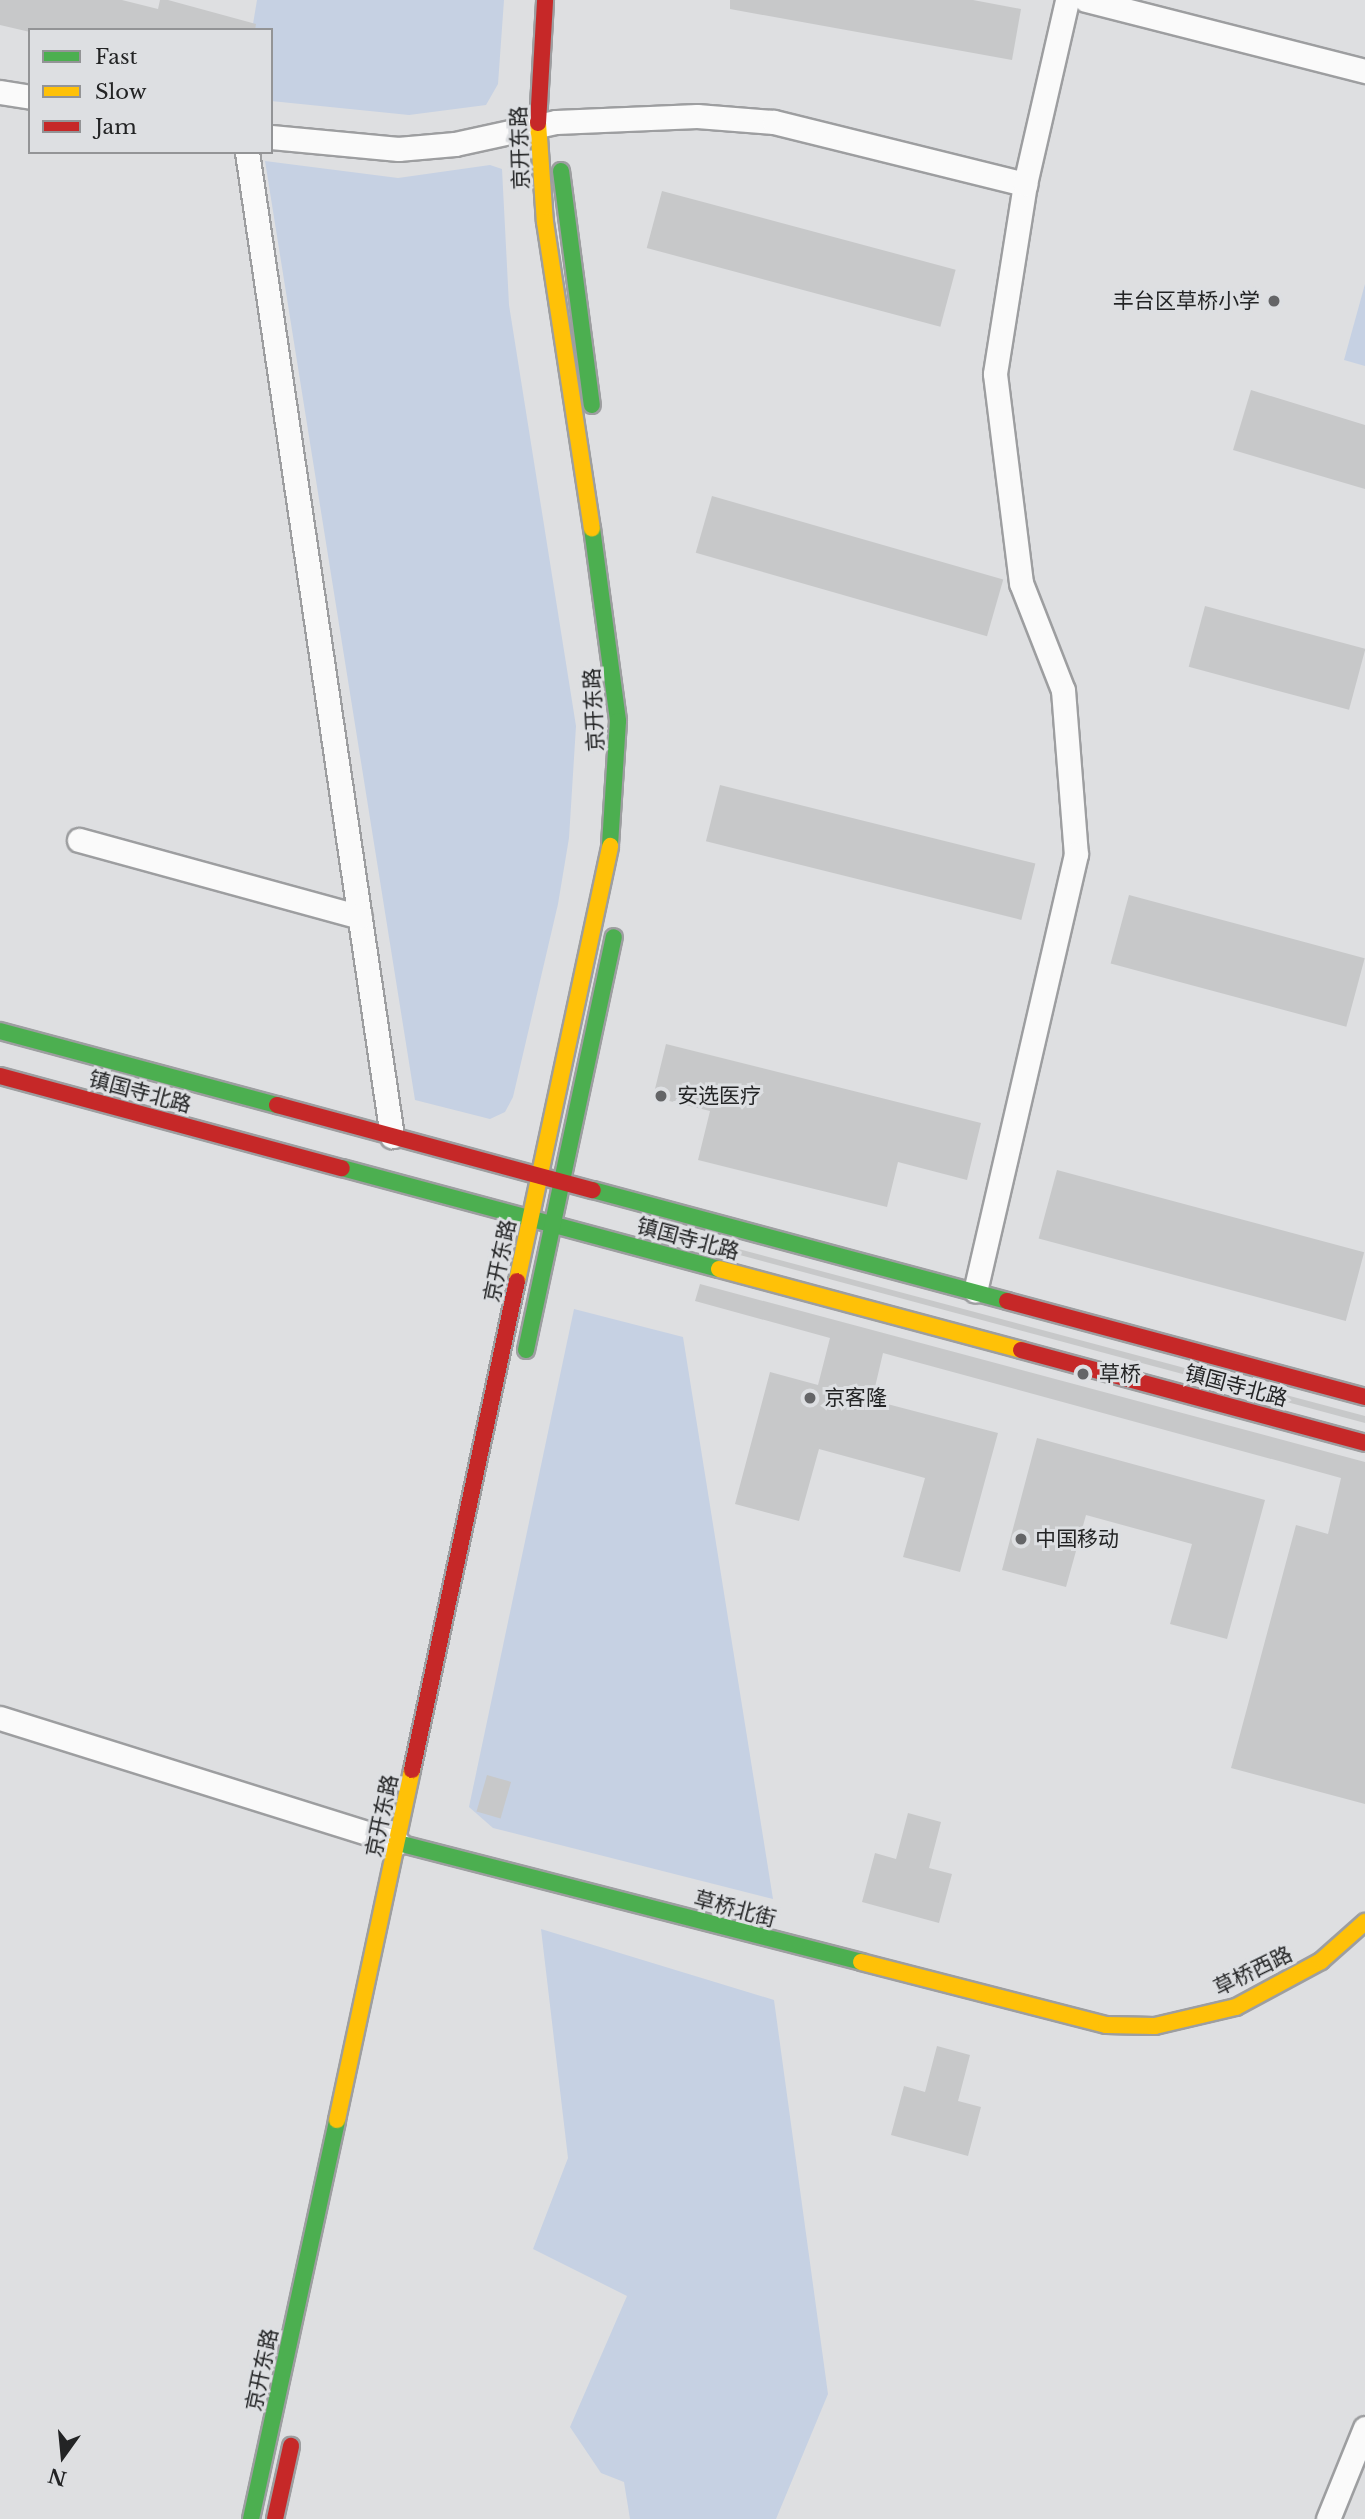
<!DOCTYPE html>
<html>
<head>
<meta charset="utf-8">
<style>
  body { margin:0 }
  #map { position:relative; width:1365px; height:2519px; overflow:hidden; background:#dedfe1; font-family:"Libre Baskerville","Noto Sans SC",serif }
  div>[style] { position:absolute }
  [style*='--x'] { left:calc(var(--x)*1px); top:calc(var(--y)*1px); width:calc(var(--w)*1px); rotate:calc(var(--a)*1deg) }
  .green>* { inset:0; background:#c6d1e3 }
  .building>* { inset:0; background:#c7c8c9; transform-origin:0 0 }
  .roads { filter:drop-shadow(2px 0 #9d9ea0) drop-shadow(-2px 0 #9d9ea0) drop-shadow(0 2px #9d9ea0) drop-shadow(0 -2px #9d9ea0) }
  .street>* { height:23px; margin:-11.5px; padding:0 11.5px; transform-origin:11.5px; border-radius:11.5px; background:#fafafa }
  .fast>* { height:16px; margin:-8px; padding:0 8px; transform-origin:8px; border-radius:8px; background:#4caf50 }
  .slow>* { height:16px; margin:-8px; padding:0 8px; transform-origin:8px; border-radius:8px; background:#ffc107 }
  .jam>* { height:16px; margin:-8px; padding:0 8px; transform-origin:8px; border-radius:8px; background:#c62828 }
  .dots>* { width:19px; height:19px; translate:-50% -50%; box-sizing:border-box; border:4px solid #dddfe2; border-radius:50% }
  span { translate:-50% -50%; white-space:nowrap; text-align:center; line-height:1.15; -webkit-text-stroke:6px #dddfe2; paint-order:stroke }
  .street-label { font-size:21px; color:#232425 }
  .poi-label { font-size:21px; color:#232425 }
  .right { translate:-100% -50%; text-align:right }
  .left { translate:0 -50%; text-align:left }
  .legend { position:absolute; left:28px; top:28px; width:245px; height:126px; box-sizing:border-box; background:#dddfe2; border:2px solid #939496; margin:0; padding:9px 12px; list-style:none; font-size:21px; color:#232425 }
  .legend li { display:flex; align-items:center; gap:14px; height:35px }
  .legend b { width:35px; border:2px solid #939496 }
  .north { position:absolute; left:28px; top:2421px; width:70px; height:70px; -webkit-text-stroke:5px #dddfe2; paint-order:stroke; rotate:195deg; font-size:19px; font-weight:700; line-height:28px; text-align:center; color:#232425 }
  .north::after { content:''; display:block; margin:auto; width:24px; height:32px; background:#232425; clip-path:polygon(50% 0,100% 100%,50% 72%,0 100%) }
</style>
</head>
<body>
<div id="map">
  <div class="green">
    <i style="clip-path:polygon(257px 0,504px 0,498px 84px,486px 105px,409px 115px,271px 101px,271px 30px,252px 30px)"></i>
    <i style="clip-path:polygon(265px 161px,398px 178px,490px 165px,502px 169px,509px 305px,576px 726px,569px 838px,558px 904px,513px 1097px,505px 1112px,490px 1119px,415px 1100px)"></i>
    <i style="clip-path:polygon(1365px 284px,1365px 366px,1344px 360px)"></i>
    <i style="clip-path:polygon(574px 1309px,683px 1337px,773px 1899px,493px 1828px,469px 1807px)"></i>
    <i style="clip-path:polygon(541px 1929px,774px 2000px,828px 2394px,776px 2519px,630px 2519px,624px 2482px,601px 2473px,570px 2427px,627px 2296px,533px 2249px,568px 2158px)"></i>
  </div>
  <div class="building">
    <i style="clip-path:polygon(0 0,122px 0,158px 9px,160px 0,168px 0,256px 24px,255px 30px,30px 32px,0 25px)"></i>
    <i style="clip-path:polygon(730px 0,973px 0,1021px 9px,1012px 60px,730px 9px)"></i>
    <i style="left:662px;top:191px;width:304px;height:59px;rotate:15deg"></i>
    <i style="clip-path:polygon(1251px 390px,1365px 425px,1365px 489px,1233px 450px)"></i>
    <i style="left:712px;top:496px;width:303px;height:59px;rotate:16deg"></i>
    <i style="left:1205px;top:606px;width:166px;height:63px;rotate:15deg"></i>
    <i style="left:720px;top:785px;width:325px;height:58px;rotate:14deg"></i>
    <i style="left:1129px;top:895px;width:244px;height:71px;rotate:15deg"></i>
    <i style="clip-path:polygon(666px 1044px,981px 1123px,967px 1180px,898px 1162px,887px 1207px,698px 1160px,710px 1111px,653px 1097px)"></i>
    <i style="left:1057px;top:1170px;width:318px;height:71px;rotate:15deg"></i>
    <i style="clip-path:polygon(712px 1242px,1365px 1416px,1365px 1423px,710px 1247px)"></i>
    <i style="clip-path:polygon(700px 1284px,1365px 1462px,1365px 1804px,1231px 1768px,1296px 1525px,1328px 1534px,1341px 1478px,883px 1353px,872px 1400px,998px 1433px,960px 1572px,903px 1557px,925px 1478px,819px 1449px,799px 1521px,735px 1504px,770px 1372px,818px 1385px,830px 1338px,695px 1301px)"></i>
    <i style="clip-path:polygon(1037px 1438px,1265px 1500px,1227px 1639px,1170px 1624px,1192px 1544px,1086px 1515px,1066px 1587px,1002px 1570px)"></i>
    <i style="left:487px;top:1775px;width:25px;height:38px;rotate:16deg"></i>
    <i style="clip-path:polygon(908px 1813px,941px 1822px,929px 1868px,952px 1874px,939px 1923px,862px 1902px,875px 1853px,896px 1859px)"></i>
    <i style="clip-path:polygon(937px 2046px,970px 2055px,958px 2101px,981px 2107px,968px 2156px,891px 2135px,904px 2086px,925px 2092px)"></i>
  </div>
  <div class="roads">
    <div class="street">
      <i style="--x:1086;--y:0;--w:288;--a:14.3"></i>
      <i style="--x:0;--y:92;--w:30;--a:9"></i>
      <i style="--x:271;--y:137;--w:128;--a:5.4"></i>
      <i style="--x:398;--y:149;--w:57;--a:-5"></i>
      <i style="--x:455;--y:144;--w:103;--a:-12.3"></i>
      <i style="--x:556;--y:122;--w:141;--a:-2.4"></i>
      <i style="--x:697;--y:116;--w:77;--a:4.5"></i>
      <i style="--x:774;--y:122;--w:259;--a:13.9"></i>
      <i style="--x:1025;--y:184;--w:192;--a:99"></i>
      <i style="--x:995;--y:374;--w:211;--a:82.9"></i>
      <i style="--x:1021;--y:583;--w:115;--a:68.6"></i>
      <i style="--x:1063;--y:690;--w:165;--a:85.5"></i>
      <i style="--x:1076;--y:854;--w:448;--a:103"></i>
      <i style="--x:247;--y:152;--w:995;--a:81.62"></i>
      <i style="--x:1025;--y:184;--w:189;--a:-77.1"></i>
      <i style="--x:79;--y:840;--w:291;--a:15.3"></i>
      <i style="--x:0;--y:1718;--w:417;--a:17.4"></i>
      <i style="--x:1328;--y:2519;--w:98;--a:-67.9"></i>
    </div>
    <div class="fast">
      <i style="--x:561;--y:171;--w:236;--a:82.5"></i>
      <i style="--x:592;--y:528;--w:195;--a:82.3"></i>
      <i style="--x:618;--y:721;--w:125;--a:93.7"></i>
      <i style="--x:0;--y:1031;--w:287;--a:15"></i>
      <i style="--x:342;--y:1168;--w:390;--a:15"></i>
      <i style="--x:593;--y:1190;--w:429;--a:15"></i>
      <i style="--x:526;--y:1350;--w:422;--a:-78"></i>
      <i style="--x:398;--y:1843;--w:478;--a:14.4"></i>
      <i style="--x:251;--y:2519;--w:408;--a:-77.8"></i>
    </div>
    <div class="slow">
      <i style="--x:538;--y:123;--w:99;--a:86"></i>
      <i style="--x:545;--y:222;--w:310;--a:81.3"></i>
      <i style="--x:719;--y:1269;--w:313;--a:15"></i>
      <i style="--x:517;--y:1281;--w:445;--a:-77.9"></i>
      <i style="--x:861;--y:1962;--w:253;--a:14.4"></i>
      <i style="--x:1106;--y:2025;--w:49;--a:1.2"></i>
      <i style="--x:1155;--y:2026;--w:83;--a:-13.2"></i>
      <i style="--x:1236;--y:2007;--w:97;--a:-28.4"></i>
      <i style="--x:1321;--y:1961;--w:59;--a:-41.6"></i>
      <i style="--x:337;--y:2120;--w:358;--a:-77.9"></i>
    </div>
    <div class="jam">
      <i style="--x:538;--y:123;--w:123;--a:-86.7"></i>
      <i style="--x:0;--y:1076;--w:354;--a:15.1"></i>
      <i style="--x:277;--y:1105;--w:327;--a:15.1"></i>
      <i style="--x:1007;--y:1301;--w:371;--a:15"></i>
      <i style="--x:1021;--y:1350;--w:356;--a:15.1"></i>
      <i style="--x:412;--y:1770;--w:500;--a:-77.88"></i>
      <i style="--x:275;--y:2519;--w:75;--a:-77.6"></i>
    </div>
  </div>
  <div class="dots">
    <i style="left:1274px;top:301px;background:#646567"></i>
    <i style="left:661px;top:1096px;background:#646567"></i>
    <i style="left:1083px;top:1374px;background:#646567"></i>
    <i style="left:810px;top:1398px;background:#646567"></i>
    <i style="left:1021px;top:1539px;background:#646567"></i>
  </div>
  <div class="street-label">
    <span style="left:520px;top:148px;rotate:-92deg">京开东路</span>
    <span style="left:594px;top:710px;rotate:-93deg">京开东路</span>
    <span style="left:140px;top:1092px;rotate:15deg">镇国寺北路</span>
    <span style="left:688px;top:1239px;rotate:15deg">镇国寺北路</span>
    <span style="left:500px;top:1261px;rotate:-78deg">京开东路</span>
    <span style="left:1236px;top:1386px;rotate:15deg">镇国寺北路</span>
    <span style="left:382px;top:1816px;rotate:-78deg">京开东路</span>
    <span style="left:735px;top:1909px;rotate:15deg">草桥北街</span>
    <span style="left:1253px;top:1971px;rotate:-26deg">草桥西路</span>
    <span style="left:262px;top:2370px;rotate:-78deg">京开东路</span>
  </div>
  <div class="poi-label">
    <span class="right" style="left:1260px;top:301px">丰台区草桥小学</span>
    <span class="left" style="left:677px;top:1096px">安选医疗</span>
    <span class="left" style="left:1099px;top:1374px">草桥</span>
    <span class="left" style="left:824px;top:1398px">京客隆</span>
    <span class="left" style="left:1035px;top:1539px">中国移动</span>
  </div>
  <ul class="legend">
  <li><b style="height:9px;background:#4caf50"></b>Fast</li>
  <li><b style="height:9px;background:#ffc107"></b>Slow</li>
  <li><b style="height:9px;background:#c62828"></b>Jam</li>
  </ul>
  <div class="north">N</div>
</div>
</body>
</html>
